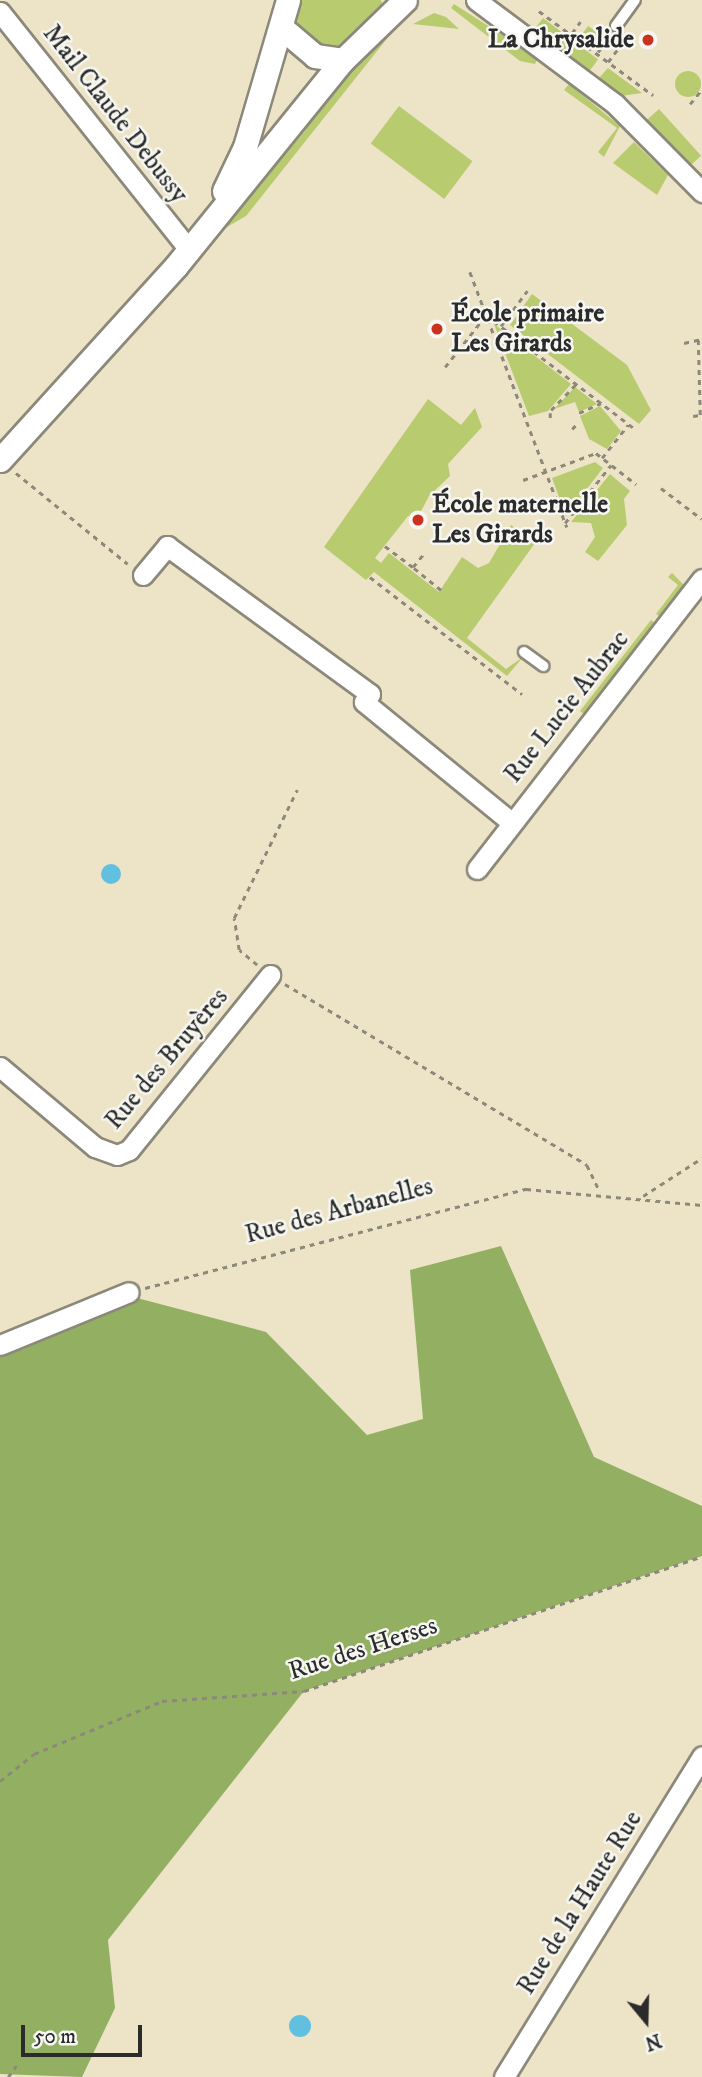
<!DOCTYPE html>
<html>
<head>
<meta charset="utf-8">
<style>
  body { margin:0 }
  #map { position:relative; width:702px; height:2077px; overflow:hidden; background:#ede4c8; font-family:"IM FELL DW Pica",serif }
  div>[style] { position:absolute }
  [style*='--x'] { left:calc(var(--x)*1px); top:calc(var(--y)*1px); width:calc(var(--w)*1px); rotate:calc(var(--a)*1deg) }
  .green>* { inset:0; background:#b8cb6f; transform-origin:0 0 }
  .round { border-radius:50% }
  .forest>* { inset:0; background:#92af62 }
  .water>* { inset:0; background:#61c0e0 }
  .path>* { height:2.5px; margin-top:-1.25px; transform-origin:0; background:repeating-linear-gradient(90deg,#8c887a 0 5px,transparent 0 10px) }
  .roads { filter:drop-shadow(2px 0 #8c887a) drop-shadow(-2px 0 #8c887a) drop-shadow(0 2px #8c887a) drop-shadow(0 -2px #8c887a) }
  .service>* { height:10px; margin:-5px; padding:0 5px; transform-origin:5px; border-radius:5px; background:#fff }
  .minor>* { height:19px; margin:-9.5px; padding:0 9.5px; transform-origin:9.5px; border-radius:9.5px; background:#fff }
  .tertiary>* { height:23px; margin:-11.5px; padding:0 11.5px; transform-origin:11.5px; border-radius:11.5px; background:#fff }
  .dots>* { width:19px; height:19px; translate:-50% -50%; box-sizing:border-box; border:4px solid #f6f6f2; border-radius:50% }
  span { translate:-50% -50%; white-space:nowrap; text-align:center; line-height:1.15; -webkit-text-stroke:5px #f6f6f2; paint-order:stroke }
  .poi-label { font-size:26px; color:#2b2b2b; font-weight:700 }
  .right { translate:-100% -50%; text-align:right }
  .left { translate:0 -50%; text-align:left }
  .street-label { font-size:26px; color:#2b2b2b }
  .north { position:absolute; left:611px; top:1986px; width:70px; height:70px; -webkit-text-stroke:5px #f6f6f2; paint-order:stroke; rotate:161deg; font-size:19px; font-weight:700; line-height:28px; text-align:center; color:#2b2b2b }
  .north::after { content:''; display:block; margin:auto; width:24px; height:32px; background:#2b2b2b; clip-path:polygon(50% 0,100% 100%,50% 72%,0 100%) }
  .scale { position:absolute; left:21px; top:2025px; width:121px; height:32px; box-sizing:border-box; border:4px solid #2b2b2b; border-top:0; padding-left:9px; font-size:21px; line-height:24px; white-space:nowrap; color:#2b2b2b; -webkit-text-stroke:5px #f6f6f2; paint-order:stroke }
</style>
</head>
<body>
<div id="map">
  <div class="green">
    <i style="clip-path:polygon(298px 0,381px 0,384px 9px,351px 44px,332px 50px,297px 28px)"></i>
    <i style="clip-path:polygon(454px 4px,538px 58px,535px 64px,520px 61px,451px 8px)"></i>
    <i style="clip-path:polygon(434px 13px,446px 17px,459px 29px,413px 24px)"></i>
    <i style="left:543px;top:18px;width:69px;height:14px;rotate:37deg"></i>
    <i style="clip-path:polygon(395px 19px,397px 26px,246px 216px,215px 234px,305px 131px,313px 109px)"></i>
    <i style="clip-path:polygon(611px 22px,615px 26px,599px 49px,580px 37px,588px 26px,603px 36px)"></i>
    <i style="clip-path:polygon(608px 68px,642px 93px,621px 96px,599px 78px)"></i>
    <i class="round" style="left:675px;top:71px;width:26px;height:26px"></i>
    <i style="clip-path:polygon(569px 84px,620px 126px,604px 157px,598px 152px,617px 128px,564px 90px)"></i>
    <i style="left:399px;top:106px;width:92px;height:47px;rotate:37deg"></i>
    <i style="left:659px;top:109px;width:63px;height:16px;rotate:48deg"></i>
    <i style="clip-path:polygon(634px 142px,668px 175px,657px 195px,613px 163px)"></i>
    <i style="clip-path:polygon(532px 294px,627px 365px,651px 410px,639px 424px,510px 325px)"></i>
    <i style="clip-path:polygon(494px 324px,571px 384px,548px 411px,529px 416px)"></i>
    <i style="clip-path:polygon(575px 387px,597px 404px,579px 412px,575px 402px,554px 409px)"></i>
    <i style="clip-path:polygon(428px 399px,461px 425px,475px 408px,482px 427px,448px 464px,450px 476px,429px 496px,416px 521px,408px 516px,375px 558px,381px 563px,389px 553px,439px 592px,462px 557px,478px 568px,489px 563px,511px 525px,535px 543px,467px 638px,506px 669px,523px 657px,507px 676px,374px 572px,366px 580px,324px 547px)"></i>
    <i style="clip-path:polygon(600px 406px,621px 431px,607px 449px,589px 439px,580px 416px)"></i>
    <i style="clip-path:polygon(595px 462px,603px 468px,566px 516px,552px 478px)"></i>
    <i style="clip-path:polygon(610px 474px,630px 491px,624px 499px,627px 525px,598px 561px,585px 552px,595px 537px,591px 523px,571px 522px)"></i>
    <i style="clip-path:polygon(672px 573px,686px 587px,663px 619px,656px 614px,678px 585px,668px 577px)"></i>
    <i style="clip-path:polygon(651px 620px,658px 625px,585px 715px,580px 711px)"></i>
  </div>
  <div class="forest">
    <i style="clip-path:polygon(501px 1246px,594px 1457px,702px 1506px,702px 1556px,304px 1691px,108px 1940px,115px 2008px,82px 2077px,0 2074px,0 1353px,137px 1298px,266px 1332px,367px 1435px,423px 1419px,410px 1270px)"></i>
  </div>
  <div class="water">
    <i class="round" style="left:101px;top:864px;width:20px;height:20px"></i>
    <i class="round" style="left:289px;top:2015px;width:22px;height:22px"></i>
  </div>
  <div class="path">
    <i style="--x:539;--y:11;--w:142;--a:36.4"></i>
    <i style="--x:572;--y:33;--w:14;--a:-54"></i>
    <i style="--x:598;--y:52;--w:21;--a:-55"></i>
    <i style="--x:608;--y:62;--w:21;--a:-53"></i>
    <i style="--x:690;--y:104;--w:19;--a:-51"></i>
    <i style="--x:470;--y:272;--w:273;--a:69.2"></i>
    <i style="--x:501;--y:326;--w:44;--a:-53.4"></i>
    <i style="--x:684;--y:343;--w:18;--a:-13"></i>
    <i style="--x:445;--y:367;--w:66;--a:-51.7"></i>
    <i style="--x:486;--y:315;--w:188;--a:37.4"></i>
    <i style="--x:551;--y:410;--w:36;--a:-46"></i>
    <i style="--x:579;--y:413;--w:24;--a:-24"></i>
    <i style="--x:693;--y:416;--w:7;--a:-8"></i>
    <i style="--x:700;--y:415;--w:75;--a:-91.5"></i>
    <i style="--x:550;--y:418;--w:5;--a:-90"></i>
    <i style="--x:572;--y:429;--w:6;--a:-45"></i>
    <i style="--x:602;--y:458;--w:42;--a:-51.8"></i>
    <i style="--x:16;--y:473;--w:144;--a:39.1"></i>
    <i style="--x:523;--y:480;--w:78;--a:-20.3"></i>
    <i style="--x:596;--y:453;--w:51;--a:37.8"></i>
    <i style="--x:661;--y:488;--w:51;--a:37.1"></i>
    <i style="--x:565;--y:523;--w:74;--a:-51.6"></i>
    <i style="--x:385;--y:546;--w:35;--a:37"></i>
    <i style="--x:413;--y:567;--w:19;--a:-51"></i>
    <i style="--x:414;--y:568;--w:35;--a:39"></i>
    <i style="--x:370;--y:577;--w:192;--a:37.6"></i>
    <i style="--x:257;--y:965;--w:23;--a:-140"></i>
    <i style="--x:239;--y:950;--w:32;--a:-99"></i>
    <i style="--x:234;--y:918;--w:143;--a:-63.8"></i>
    <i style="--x:285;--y:984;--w:352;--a:30.9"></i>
    <i style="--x:587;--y:1165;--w:30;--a:64"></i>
    <i style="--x:643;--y:1196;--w:70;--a:-32.8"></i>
    <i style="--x:145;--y:1288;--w:394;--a:-14.6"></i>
    <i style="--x:526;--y:1189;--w:177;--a:5.2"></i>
    <i style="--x:0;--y:1781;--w:43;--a:-38.5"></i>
    <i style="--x:34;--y:1754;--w:139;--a:-22.5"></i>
    <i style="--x:162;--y:1701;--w:142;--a:-4"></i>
    <i style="--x:304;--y:1691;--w:420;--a:-18.7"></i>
    <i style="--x:8;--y:2077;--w:14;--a:-54"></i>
  </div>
  <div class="roads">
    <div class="service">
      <i style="--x:616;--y:26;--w:32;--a:-54"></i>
      <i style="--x:524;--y:652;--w:24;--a:36"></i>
    </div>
    <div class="minor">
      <i style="--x:476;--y:0;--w:174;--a:36.8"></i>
      <i style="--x:615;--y:104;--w:124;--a:45.3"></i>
      <i style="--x:0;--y:12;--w:304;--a:51.5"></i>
      <i style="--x:143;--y:575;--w:38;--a:-50"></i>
      <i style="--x:167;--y:546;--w:251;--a:36.1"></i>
      <i style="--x:370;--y:694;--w:10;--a:127"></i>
      <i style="--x:364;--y:702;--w:190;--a:39.2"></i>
      <i style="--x:477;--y:869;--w:367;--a:-52.2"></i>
      <i style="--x:0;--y:1067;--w:124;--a:40.1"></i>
      <i style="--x:95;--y:1147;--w:23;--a:20"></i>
      <i style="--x:117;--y:1155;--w:13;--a:-23"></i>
      <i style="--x:129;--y:1150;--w:225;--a:-51.1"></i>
      <i style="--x:0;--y:1345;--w:139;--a:-22.3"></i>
      <i style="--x:504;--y:2077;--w:377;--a:-58.3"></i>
    </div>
    <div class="tertiary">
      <i style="--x:282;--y:28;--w:43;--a:40.3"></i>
      <i style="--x:315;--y:56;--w:28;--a:8"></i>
      <i style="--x:224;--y:191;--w:49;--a:-64.5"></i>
      <i style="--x:245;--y:147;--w:153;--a:-73.7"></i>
      <i style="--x:0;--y:460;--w:262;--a:-47.8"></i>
      <i style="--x:176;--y:266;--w:265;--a:-51"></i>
      <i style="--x:343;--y:60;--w:86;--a:-44.1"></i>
    </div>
  </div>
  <div class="dots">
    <i style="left:648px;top:40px;background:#c8321e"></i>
    <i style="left:437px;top:329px;background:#c8321e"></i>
    <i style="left:418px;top:520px;background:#c8321e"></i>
  </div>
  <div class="poi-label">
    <span class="right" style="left:634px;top:40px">La Chrysalide</span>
    <span class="left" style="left:451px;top:329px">École primaire<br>Les Girards</span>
    <span class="left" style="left:432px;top:520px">École maternelle<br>Les Girards</span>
  </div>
  <div class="street-label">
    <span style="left:115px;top:114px;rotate:52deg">Mail Claude Debussy</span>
    <span style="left:567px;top:707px;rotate:-52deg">Rue Lucie Aubrac</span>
    <span style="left:167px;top:1059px;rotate:-50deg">Rue des Bruyères</span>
    <span style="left:339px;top:1211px;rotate:-15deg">Rue des Arbanelles</span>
    <span style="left:363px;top:1649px;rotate:-18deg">Rue des Herses</span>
    <span style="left:580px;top:1903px;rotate:-58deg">Rue de la Haute Rue</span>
  </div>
  <div class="north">N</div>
  <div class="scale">50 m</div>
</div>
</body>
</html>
